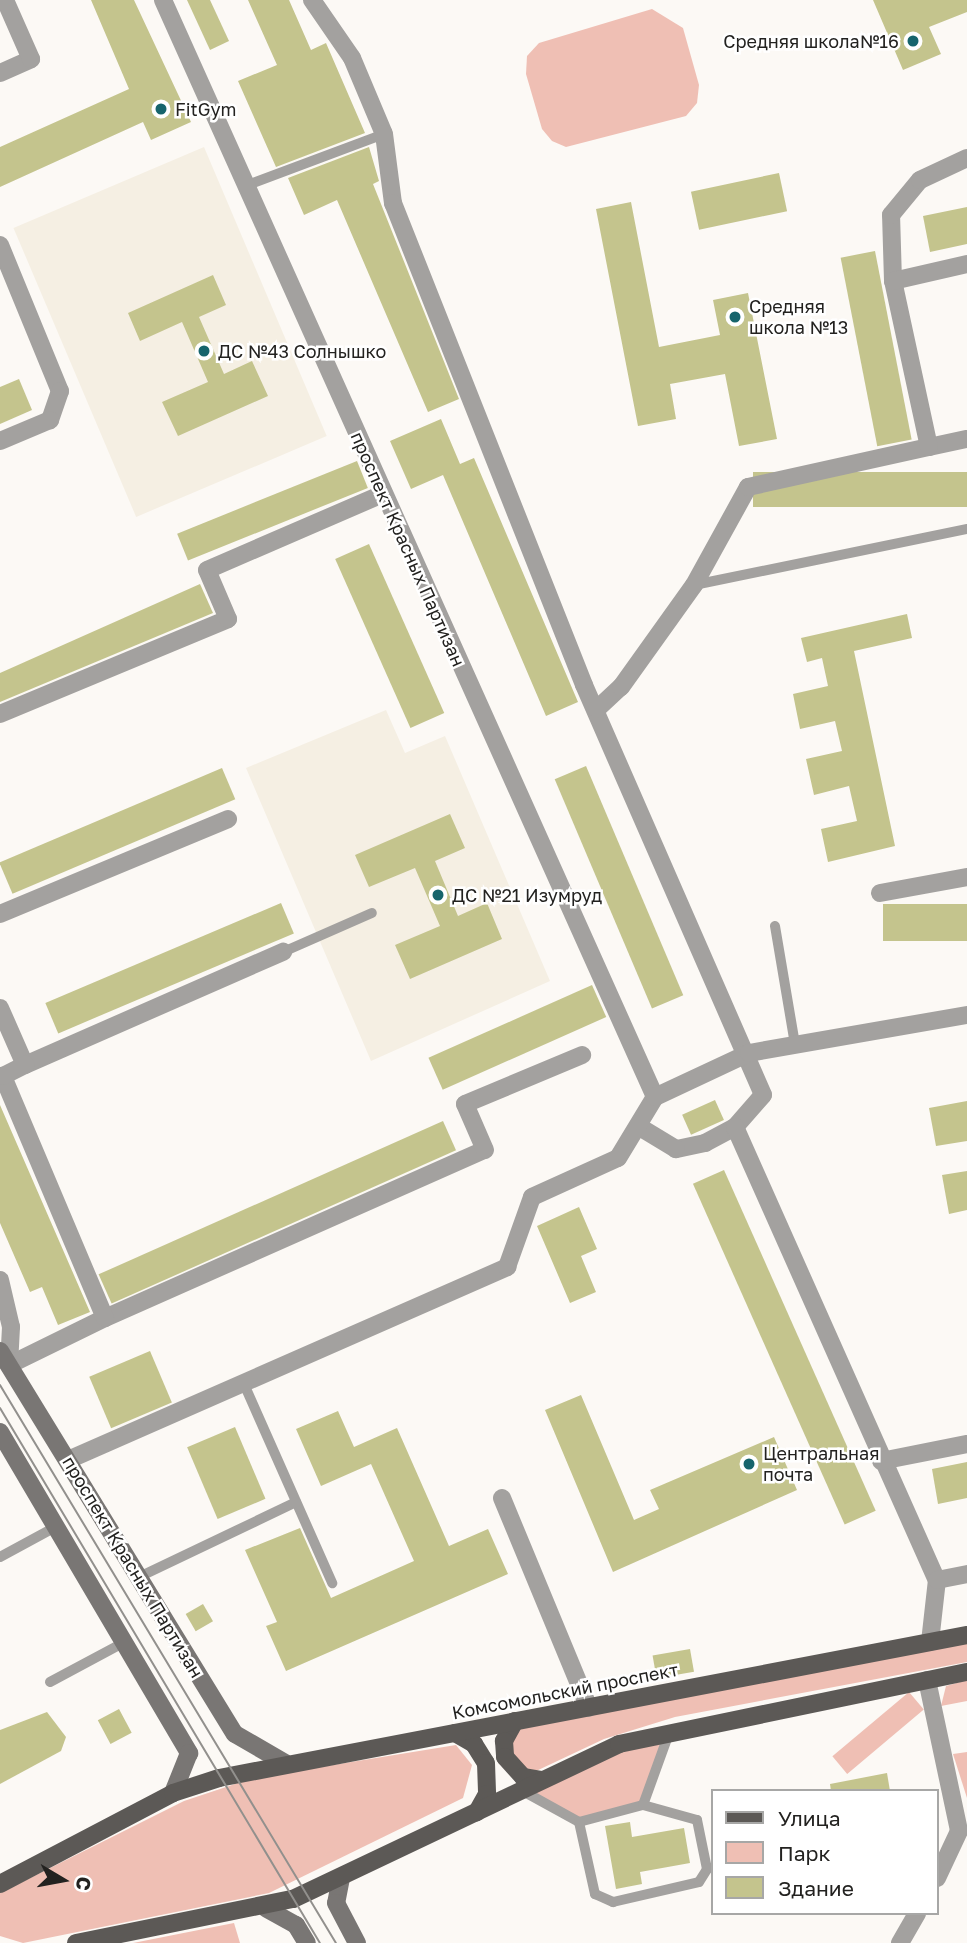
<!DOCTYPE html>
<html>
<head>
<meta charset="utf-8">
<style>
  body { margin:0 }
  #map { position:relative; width:967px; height:1943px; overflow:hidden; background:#fcf9f5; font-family:"Golos Text",sans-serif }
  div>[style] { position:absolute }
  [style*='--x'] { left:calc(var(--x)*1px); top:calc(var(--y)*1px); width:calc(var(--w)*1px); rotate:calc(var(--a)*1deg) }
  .built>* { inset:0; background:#f5efe3; transform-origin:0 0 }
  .green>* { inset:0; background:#efbfb4; transform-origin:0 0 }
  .building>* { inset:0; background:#c4c48d; transform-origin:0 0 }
  .lane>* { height:10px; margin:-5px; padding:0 5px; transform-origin:5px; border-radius:5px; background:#a3a19f }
  .street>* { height:18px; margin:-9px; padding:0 9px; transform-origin:9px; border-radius:9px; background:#a3a19f }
  .secondary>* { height:18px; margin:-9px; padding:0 9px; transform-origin:9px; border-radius:9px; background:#797674 }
  .primary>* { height:18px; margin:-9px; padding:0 9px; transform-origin:9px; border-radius:9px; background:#5c5956 }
  .tram>* { height:2px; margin:-1px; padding:0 1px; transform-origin:1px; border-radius:1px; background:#92908d }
  .dots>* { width:19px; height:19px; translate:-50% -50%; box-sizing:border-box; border:4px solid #fff; border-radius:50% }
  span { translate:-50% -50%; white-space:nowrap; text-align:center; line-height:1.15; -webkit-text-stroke:5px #fff; paint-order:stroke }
  .poi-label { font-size:18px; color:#232220 }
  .right { translate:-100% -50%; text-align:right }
  .left { translate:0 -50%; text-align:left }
  .street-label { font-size:18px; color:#232220 }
  .legend { position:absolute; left:711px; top:1789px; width:228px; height:126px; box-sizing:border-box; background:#fff; border:2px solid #a7a7a6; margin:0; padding:9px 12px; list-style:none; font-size:21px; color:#232220 }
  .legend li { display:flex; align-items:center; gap:14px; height:35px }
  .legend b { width:35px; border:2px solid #a7a7a6 }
  .north { position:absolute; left:28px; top:1845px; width:70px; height:70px; -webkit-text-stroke:5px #fff; paint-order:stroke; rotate:100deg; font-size:19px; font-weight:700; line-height:28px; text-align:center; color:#232220 }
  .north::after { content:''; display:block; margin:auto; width:24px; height:32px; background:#232220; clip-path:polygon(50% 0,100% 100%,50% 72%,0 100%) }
</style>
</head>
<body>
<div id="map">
  <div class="built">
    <i style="left:204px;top:147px;width:314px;height:207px;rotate:67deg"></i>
    <i style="clip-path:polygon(386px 710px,405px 753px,445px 736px,550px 981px,371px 1061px,246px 768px)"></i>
  </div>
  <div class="green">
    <i style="clip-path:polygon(652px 9px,683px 28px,699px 85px,697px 103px,686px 116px,566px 147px,552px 141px,542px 129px,526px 74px,527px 56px,539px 43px)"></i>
    <i style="clip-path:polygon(967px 1643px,967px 1662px,675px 1717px,604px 1739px,534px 1772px,512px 1761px,511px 1739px,520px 1729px)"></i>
    <i style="clip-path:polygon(967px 1680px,967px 1701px,941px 1706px,946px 1686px)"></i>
    <i style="left:909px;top:1692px;width:23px;height:100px;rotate:50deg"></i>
    <i style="clip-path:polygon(670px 1731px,643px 1805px,579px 1822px,521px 1790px)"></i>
    <i style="clip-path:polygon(456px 1745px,472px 1765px,463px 1798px,269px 1893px,23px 1943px,0 1936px,0 1893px,184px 1801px,253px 1778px)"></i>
    <i style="clip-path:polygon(967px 1752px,967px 1798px,953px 1754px)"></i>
    <i style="clip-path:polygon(234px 1923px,240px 1943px,133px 1943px)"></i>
  </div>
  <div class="building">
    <i style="clip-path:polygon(91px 0,134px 0,191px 122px,151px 140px,143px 122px,0 187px,0 147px,129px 89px)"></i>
    <i style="clip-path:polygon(187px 0,210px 0,229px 41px,210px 50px)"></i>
    <i style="clip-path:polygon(248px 0,289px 0,311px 50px,326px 43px,365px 133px,276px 167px,238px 81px,277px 65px)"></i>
    <i style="clip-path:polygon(873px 0,967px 0,967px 12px,929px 27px,941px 54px,903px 70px)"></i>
    <i style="clip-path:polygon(369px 147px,379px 181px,373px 184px,459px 399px,428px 412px,337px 200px,304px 215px,288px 178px)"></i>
    <i style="left:779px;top:173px;width:39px;height:90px;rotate:78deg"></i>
    <i style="clip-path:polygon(631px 202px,659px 347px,720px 335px,713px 300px,748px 293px,777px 439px,739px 446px,725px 374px,670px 384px,676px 419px,638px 426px,596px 209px)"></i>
    <i style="clip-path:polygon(967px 207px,967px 244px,930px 252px,923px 216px)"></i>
    <i style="left:875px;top:251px;width:192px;height:35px;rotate:79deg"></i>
    <i style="clip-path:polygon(213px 275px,226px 305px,199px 317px,224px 374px,252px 361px,268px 396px,178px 436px,162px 402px,208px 382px,182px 322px,140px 341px,128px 313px)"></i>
    <i style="clip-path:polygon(19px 379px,32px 410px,0 424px,0 387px)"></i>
    <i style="clip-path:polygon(441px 419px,460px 464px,474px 458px,578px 702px,546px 716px,443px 475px,411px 489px,390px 441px)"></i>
    <i style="left:357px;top:461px;width:29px;height:194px;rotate:68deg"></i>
    <i style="left:967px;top:472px;width:35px;height:214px;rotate:90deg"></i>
    <i style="left:369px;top:544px;width:185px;height:37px;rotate:66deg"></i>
    <i style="clip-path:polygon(200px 584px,213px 613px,0 702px,0 673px)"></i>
    <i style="clip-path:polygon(907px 614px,912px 638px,854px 651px,895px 846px,828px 862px,821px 829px,857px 821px,849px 786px,814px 795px,806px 759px,842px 751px,835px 721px,800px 729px,793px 694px,828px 686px,822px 658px,807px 662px,801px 638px)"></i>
    <i style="left:586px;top:766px;width:249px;height:34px;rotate:67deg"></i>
    <i style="left:222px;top:768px;width:34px;height:242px;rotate:67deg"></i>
    <i style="clip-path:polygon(450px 814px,465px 848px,435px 861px,458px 916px,487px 903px,502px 939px,410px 979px,395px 945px,440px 926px,415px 868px,369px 887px,355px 855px)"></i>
    <i style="left:281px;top:903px;width:33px;height:256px;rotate:67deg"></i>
    <i style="left:967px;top:904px;width:37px;height:84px;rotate:90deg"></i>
    <i style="left:592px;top:985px;width:35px;height:179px;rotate:66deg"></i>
    <i style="left:715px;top:1100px;width:22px;height:36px;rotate:66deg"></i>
    <i style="clip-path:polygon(967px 1101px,967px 1141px,936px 1146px,929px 1108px)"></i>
    <i style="clip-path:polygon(0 1105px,90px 1312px,58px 1325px,42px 1287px,30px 1292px,0 1223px)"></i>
    <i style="left:443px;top:1121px;width:32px;height:377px;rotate:66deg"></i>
    <i style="left:724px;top:1170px;width:373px;height:34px;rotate:66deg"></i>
    <i style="clip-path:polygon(967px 1171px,967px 1210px,949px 1214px,942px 1175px)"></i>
    <i style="clip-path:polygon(579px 1207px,597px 1249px,581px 1256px,596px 1292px,570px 1303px,537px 1226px)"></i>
    <i style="left:150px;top:1351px;width:56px;height:66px;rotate:67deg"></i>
    <i style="clip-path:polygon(581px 1395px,634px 1520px,659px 1509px,650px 1490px,774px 1437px,797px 1490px,613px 1572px,545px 1410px)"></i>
    <i style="clip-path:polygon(338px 1411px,354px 1447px,397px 1428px,449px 1546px,488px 1529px,508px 1574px,286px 1671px,266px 1626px,277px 1622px,245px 1550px,300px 1528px,331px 1598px,414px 1561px,371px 1464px,321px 1486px,296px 1429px)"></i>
    <i style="left:235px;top:1427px;width:78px;height:52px;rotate:67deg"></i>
    <i style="clip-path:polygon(967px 1462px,967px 1498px,938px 1504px,932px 1469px)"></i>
    <i style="left:203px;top:1604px;width:20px;height:20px;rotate:60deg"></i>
    <i style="left:690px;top:1649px;width:23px;height:38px;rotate:80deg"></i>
    <i style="left:119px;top:1709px;width:27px;height:24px;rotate:62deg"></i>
    <i style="clip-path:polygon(47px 1712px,66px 1737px,61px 1751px,0 1784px,0 1730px)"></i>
    <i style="clip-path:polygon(887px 1773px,890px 1791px,831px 1791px,830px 1784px)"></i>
    <i style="clip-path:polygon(630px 1822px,632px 1837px,684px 1828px,690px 1863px,640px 1872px,642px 1884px,616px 1889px,605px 1826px)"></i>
  </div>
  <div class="lane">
    <i style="--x:245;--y:186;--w:148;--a:-20.5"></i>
    <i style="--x:694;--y:585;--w:279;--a:-11.6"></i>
    <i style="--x:775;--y:926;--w:120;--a:80.4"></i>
    <i style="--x:283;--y:952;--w:97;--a:-23.7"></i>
    <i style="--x:244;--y:1384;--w:218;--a:66.1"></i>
    <i style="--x:0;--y:1557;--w:65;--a:-28.5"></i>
    <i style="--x:139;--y:1577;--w:174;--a:-25.5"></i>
    <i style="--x:50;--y:1682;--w:85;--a:-28.1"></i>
    <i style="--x:521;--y:1790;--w:66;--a:28.9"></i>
    <i style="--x:579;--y:1822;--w:66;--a:-14.9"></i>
    <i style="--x:643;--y:1805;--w:77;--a:-70.1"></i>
    <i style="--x:579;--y:1822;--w:74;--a:77.5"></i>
    <i style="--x:595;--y:1894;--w:20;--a:24"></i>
    <i style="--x:613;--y:1902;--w:88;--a:-13.1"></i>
    <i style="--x:699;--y:1882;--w:15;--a:-58"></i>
    <i style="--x:707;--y:1869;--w:50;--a:-101.5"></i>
    <i style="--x:697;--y:1820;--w:56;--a:-164.5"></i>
  </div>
  <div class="street">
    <i style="--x:163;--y:0;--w:1202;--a:65.84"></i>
    <i style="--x:312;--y:0;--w:70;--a:55.4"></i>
    <i style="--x:352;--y:58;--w:82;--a:67.2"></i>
    <i style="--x:384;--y:134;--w:70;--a:82.6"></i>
    <i style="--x:393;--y:203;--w:518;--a:68.38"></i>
    <i style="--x:584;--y:685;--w:447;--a:66.4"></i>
    <i style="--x:763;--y:1095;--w:43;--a:131.2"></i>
    <i style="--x:735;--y:1127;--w:34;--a:152"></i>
    <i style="--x:705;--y:1143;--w:30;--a:168"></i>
    <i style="--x:676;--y:1149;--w:44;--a:-148.8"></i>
    <i style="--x:0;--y:73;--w:34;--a:-24"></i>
    <i style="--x:31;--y:59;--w:64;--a:-113.8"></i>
    <i style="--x:0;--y:245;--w:158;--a:67.7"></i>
    <i style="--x:60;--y:391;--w:31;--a:109"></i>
    <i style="--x:50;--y:420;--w:54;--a:157.2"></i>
    <i style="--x:893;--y:281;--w:66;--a:-91.7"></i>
    <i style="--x:891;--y:215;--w:45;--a:-50.4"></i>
    <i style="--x:920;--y:180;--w:52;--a:-25.1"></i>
    <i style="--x:929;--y:447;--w:39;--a:-12"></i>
    <i style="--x:597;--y:709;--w:33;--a:-43"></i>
    <i style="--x:621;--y:687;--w:125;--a:-54.4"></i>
    <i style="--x:694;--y:585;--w:112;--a:-61.1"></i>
    <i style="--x:748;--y:487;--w:185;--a:-12.5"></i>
    <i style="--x:929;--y:447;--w:170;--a:-102.2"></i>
    <i style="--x:893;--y:281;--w:76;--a:-12.9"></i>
    <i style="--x:0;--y:714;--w:247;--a:-22.6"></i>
    <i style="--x:228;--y:619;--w:53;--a:-113.2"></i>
    <i style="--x:207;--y:570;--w:192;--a:-23.4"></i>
    <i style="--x:880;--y:893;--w:88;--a:-10.4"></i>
    <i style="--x:0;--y:914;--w:247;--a:-22.6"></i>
    <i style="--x:0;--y:1008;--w:62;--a:66.3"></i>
    <i style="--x:25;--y:1065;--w:282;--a:-23.7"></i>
    <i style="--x:735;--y:1127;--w:496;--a:66"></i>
    <i style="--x:0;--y:1280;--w:48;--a:76.8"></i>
    <i style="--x:11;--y:1327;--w:38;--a:93"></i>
    <i style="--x:105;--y:1318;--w:415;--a:-23.9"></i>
    <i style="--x:485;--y:1150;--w:50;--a:-113.5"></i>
    <i style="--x:465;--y:1104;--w:127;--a:-22.7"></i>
    <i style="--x:9;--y:1365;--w:107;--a:-26.1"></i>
    <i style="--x:105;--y:1318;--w:263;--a:-112.9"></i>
    <i style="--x:3;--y:1076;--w:25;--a:-27"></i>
    <i style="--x:68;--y:1460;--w:480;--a:-23.7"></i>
    <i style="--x:507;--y:1267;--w:74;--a:-70.3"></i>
    <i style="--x:532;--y:1197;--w:94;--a:-24.4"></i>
    <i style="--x:618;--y:1158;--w:71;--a:-58.8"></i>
    <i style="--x:655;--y:1097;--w:104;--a:-25.1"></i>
    <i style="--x:749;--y:1053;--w:221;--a:-9.9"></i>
    <i style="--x:881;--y:1461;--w:88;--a:-11.2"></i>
    <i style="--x:502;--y:1498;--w:227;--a:67.5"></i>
    <i style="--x:930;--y:1642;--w:62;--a:-83.6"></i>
    <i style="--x:937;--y:1580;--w:31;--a:-11"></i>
    <i style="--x:927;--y:1680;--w:154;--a:78"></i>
    <i style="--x:959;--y:1831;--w:52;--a:115.1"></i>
    <i style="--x:900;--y:1943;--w:34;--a:-60"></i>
  </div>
  <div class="secondary">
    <i style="--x:0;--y:1351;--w:449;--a:58.5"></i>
    <i style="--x:235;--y:1734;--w:58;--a:30.1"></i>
    <i style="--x:0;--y:1432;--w:373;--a:59.5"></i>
    <i style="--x:189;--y:1753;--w:43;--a:111.8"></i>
    <i style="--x:341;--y:1878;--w:25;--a:101"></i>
    <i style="--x:336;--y:1903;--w:45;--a:62.3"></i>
    <i style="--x:267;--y:1909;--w:33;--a:29"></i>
    <i style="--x:296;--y:1925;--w:21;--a:59"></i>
  </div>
  <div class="primary">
    <i style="--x:515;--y:1721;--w:23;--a:119"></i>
    <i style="--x:504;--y:1741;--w:16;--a:86"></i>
    <i style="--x:505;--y:1757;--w:27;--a:48"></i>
    <i style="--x:523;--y:1777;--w:18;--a:9"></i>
    <i style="--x:455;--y:1733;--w:22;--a:30"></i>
    <i style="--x:474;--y:1744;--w:22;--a:58"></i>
    <i style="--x:486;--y:1763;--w:31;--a:88"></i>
    <i style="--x:487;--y:1794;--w:21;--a:119"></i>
    <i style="--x:0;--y:1884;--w:195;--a:-27.7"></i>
    <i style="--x:173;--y:1793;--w:48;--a:-18.1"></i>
    <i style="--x:219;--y:1778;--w:762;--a:-10.82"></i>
    <i style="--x:76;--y:1943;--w:221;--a:-11.5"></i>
    <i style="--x:293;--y:1899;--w:361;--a:-25.4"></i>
    <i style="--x:619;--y:1744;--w:355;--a:-11.7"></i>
  </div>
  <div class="tram">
    <i style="--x:0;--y:1385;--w:651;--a:58.95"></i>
    <i style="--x:0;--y:1408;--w:623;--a:59.12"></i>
  </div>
  <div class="dots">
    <i style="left:913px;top:41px;background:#16646c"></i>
    <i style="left:161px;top:109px;background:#16646c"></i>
    <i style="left:735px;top:317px;background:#16646c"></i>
    <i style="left:204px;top:351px;background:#16646c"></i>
    <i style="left:438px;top:895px;background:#16646c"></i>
    <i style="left:749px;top:1464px;background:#16646c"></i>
  </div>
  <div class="poi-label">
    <span class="right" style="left:899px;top:41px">Средняя школа№16</span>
    <span class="left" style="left:175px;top:109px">FitGym</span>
    <span class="left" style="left:749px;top:317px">Средняя<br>школа №13</span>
    <span class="left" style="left:218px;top:351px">ДС №43 Солнышко</span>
    <span class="left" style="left:452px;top:895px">ДС №21 Изумруд</span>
    <span class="left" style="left:763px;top:1464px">Центральная<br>почта</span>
  </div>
  <div class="street-label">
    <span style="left:408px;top:549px;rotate:66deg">проспект Красных Партизан</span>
    <span style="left:133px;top:1567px;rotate:59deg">проспект Красных Партизан</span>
    <span style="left:565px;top:1691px;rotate:-11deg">Комсомольский проспект</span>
  </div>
  <ul class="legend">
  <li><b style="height:9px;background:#5c5956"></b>Улица</li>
  <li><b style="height:19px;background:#efbfb4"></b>Парк</li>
  <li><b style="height:19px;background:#c4c48d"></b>Здание</li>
  </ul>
  <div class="north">С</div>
</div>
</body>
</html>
